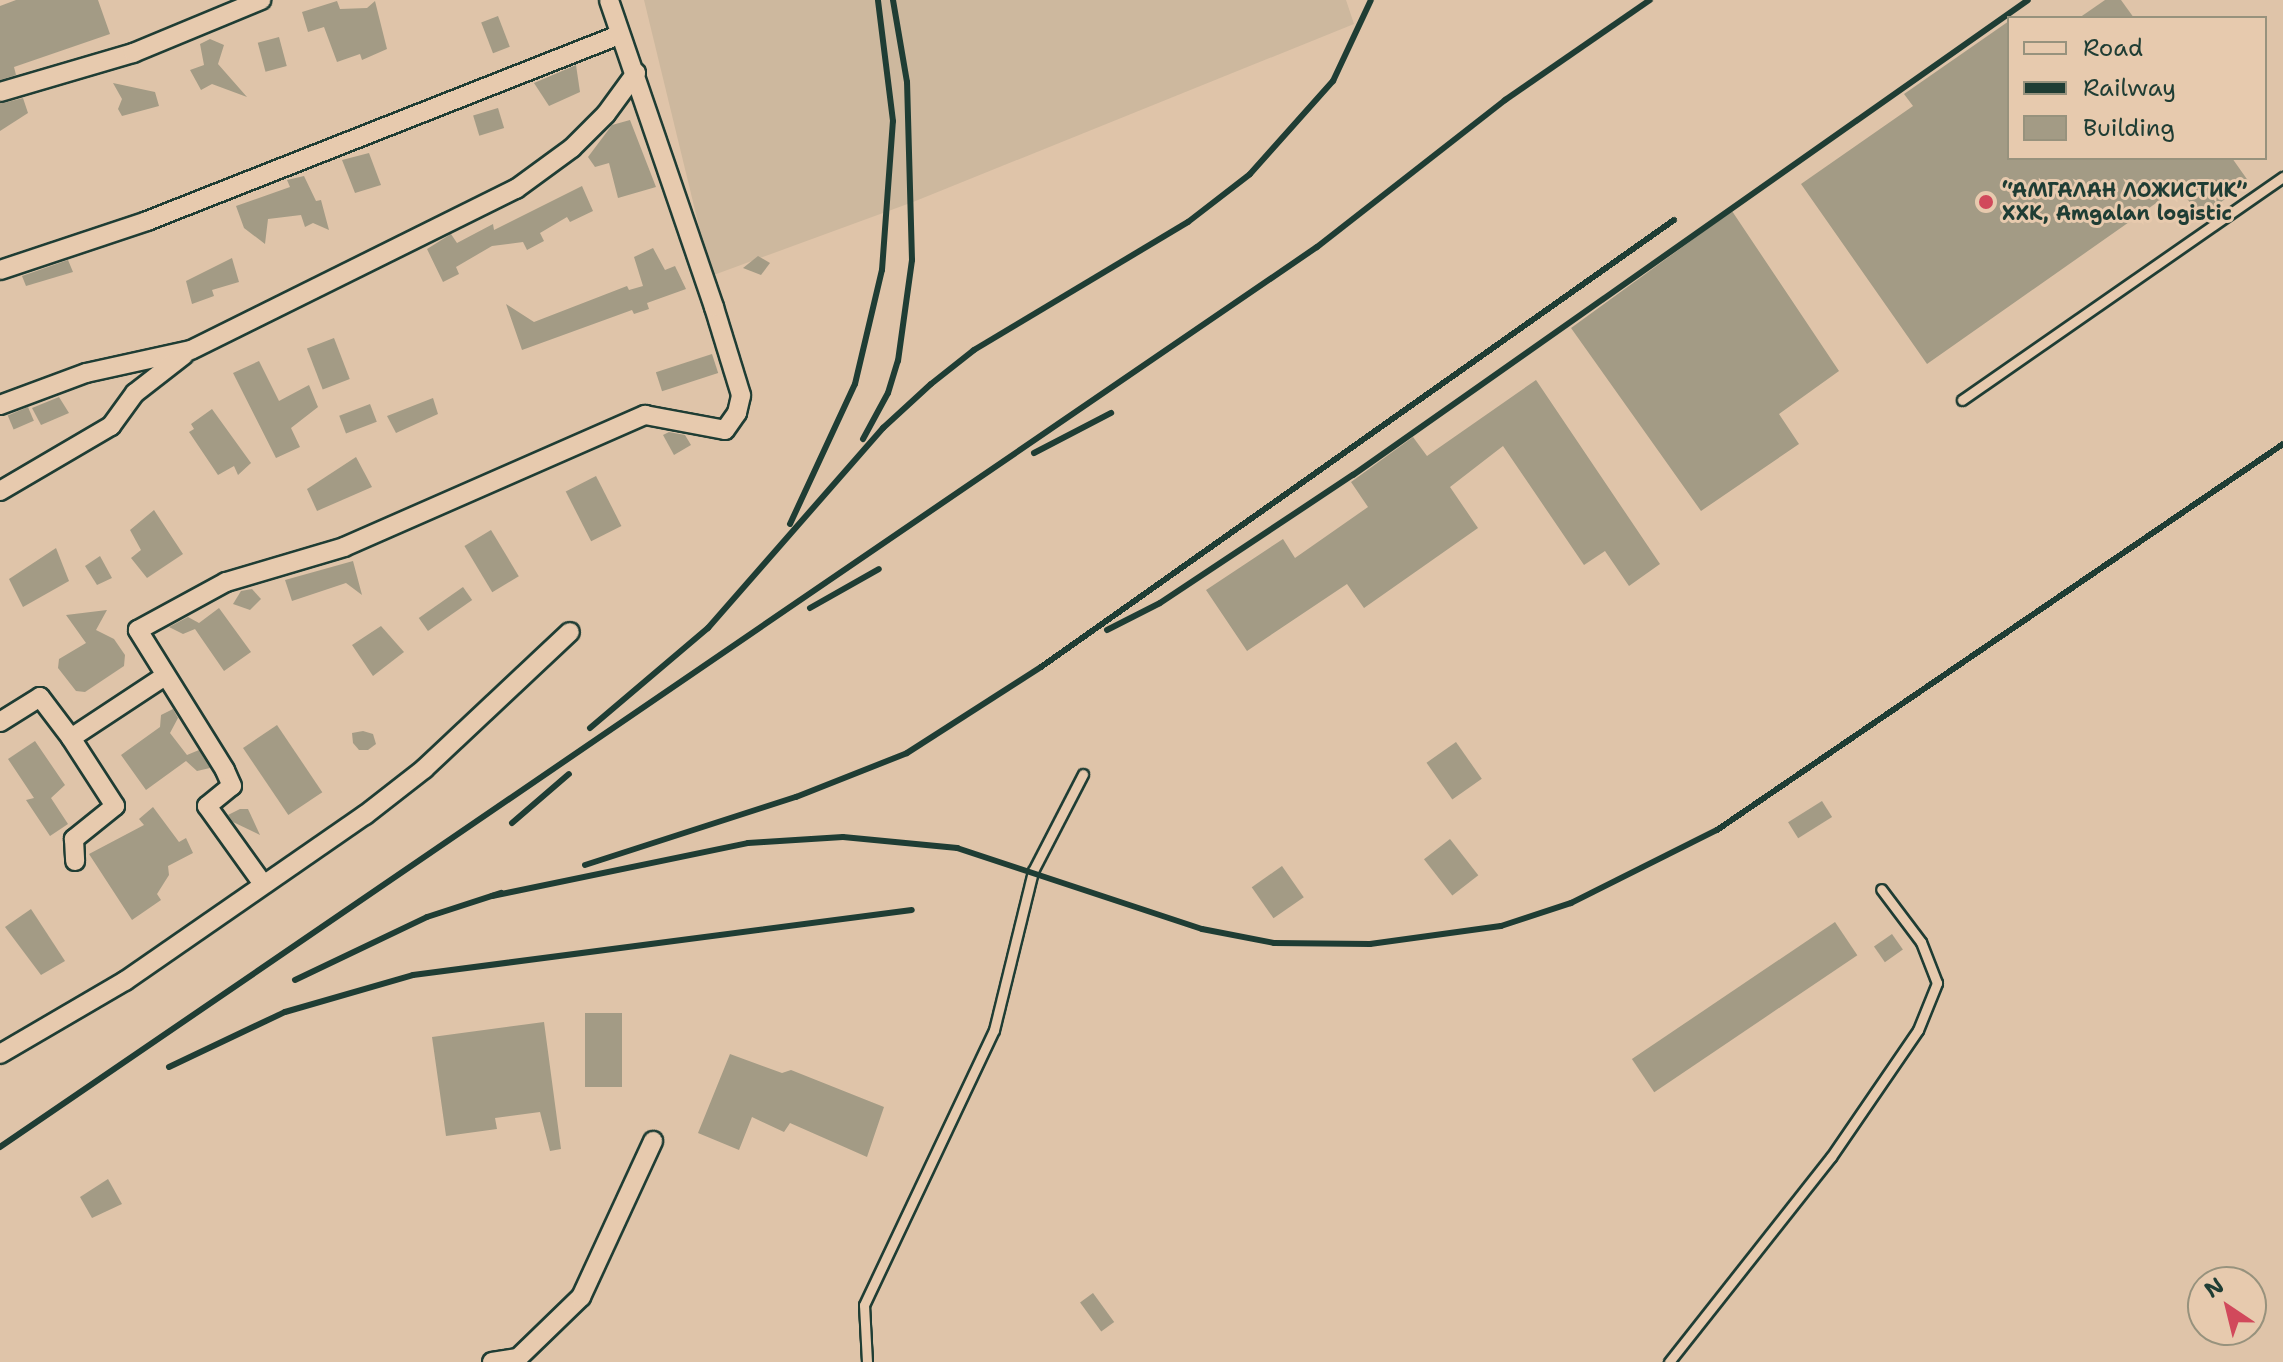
<!DOCTYPE html>
<html>
<head>
<meta charset="utf-8">
<style>
  body { margin:0 }
  #map { position:relative; width:2283px; height:1362px; overflow:hidden; background:#dfc4a9; font-family:"Shantell Sans",sans-serif }
  div>[style] { position:absolute }
  [style*='--x'] { left:calc(var(--x)*1px); top:calc(var(--y)*1px); width:calc(var(--w)*1px); rotate:calc(var(--a)*1deg) }
  .built>* { inset:0; background:#cdb89e }
  .building>* { inset:0; background:#a39b85; transform-origin:0 0 }
  .roads { filter:drop-shadow(2px 0 #1f3d34) drop-shadow(-2px 0 #1f3d34) drop-shadow(0 2px #1f3d34) drop-shadow(0 -2px #1f3d34) }
  .lane>* { height:9px; margin:-4.5px; padding:0 4.5px; transform-origin:4.5px; border-radius:4.5px; background:#e7caae }
  .street>* { height:18px; margin:-9px; padding:0 9px; transform-origin:9px; border-radius:9px; background:#e7caae }
  .rail>* { height:6px; margin:-3px; padding:0 3px; transform-origin:3px; border-radius:3px; background:#1f3d34 }
  .dots>* { width:22px; height:22px; translate:-50% -50%; box-sizing:border-box; border:4px solid #e7caae; border-radius:50% }
  span { translate:-50% -50%; white-space:nowrap; text-align:center; line-height:1.15; -webkit-text-stroke:6px #e7caae; paint-order:stroke }
  .poi-label { font-size:20px; color:#1f3d34; font-weight:700 }
  .left { translate:0 -50%; text-align:left }
  .legend { position:absolute; left:2007px; top:16px; width:260px; height:144px; box-sizing:border-box; background:#e7caae; border:2px solid #97927d; margin:0; padding:10px 14px; list-style:none; font-size:24px; color:#1f3d34 }
  .legend li { display:flex; align-items:center; gap:16px; height:40px }
  .legend b { width:40px; border:2px solid #97927d }
  .north { position:absolute; left:2187px; top:1266px; width:80px; height:80px; box-sizing:border-box; background:#e7caae; border:2px solid #97927d; border-radius:50%; rotate:325deg; font-size:22px; font-weight:700; line-height:32px; text-align:center; color:#1f3d34 }
  .north::after { content:''; display:block; margin:auto; width:28px; height:36px; background:#d1495b; clip-path:polygon(50% 0,100% 100%,50% 72%,0 100%) }
</style>
</head>
<body>
<div id="map">
  <div class="built">
    <i style="clip-path:polygon(644px 0,1346px 0,1354px 24px,913px 202px,711px 276px)"></i>
  </div>
  <div class="building">
    <i style="clip-path:polygon(16px 0,98px 0,110px 34px,14px 67px,16px 75px,0 80px,0 6px)"></i>
    <i style="clip-path:polygon(2105px 0,2121px 0,2134px 18px,2079px 18px)"></i>
    <i style="clip-path:polygon(337px 1px,340px 9px,367px 8px,375px 1px,387px 49px,362px 60px,360px 54px,337px 62px,324px 27px,308px 32px,302px 12px)"></i>
    <i style="left:498px;top:16px;width:33px;height:18px;rotate:69deg"></i>
    <i style="clip-path:polygon(2009px 21px,2009px 158px,2232px 158px,2249px 182px,2200px 217px,2179px 187px,1927px 364px,1801px 184px,1913px 106px,1904px 94px)"></i>
    <i style="left:279px;top:37px;width:30px;height:22px;rotate:75deg"></i>
    <i style="clip-path:polygon(210px 39px,224px 45px,218px 64px,247px 97px,212px 84px,201px 90px,190px 70px,204px 65px,200px 44px)"></i>
    <i style="clip-path:polygon(576px 65px,580px 92px,549px 106px,534px 83px)"></i>
    <i style="clip-path:polygon(113px 83px,155px 92px,159px 106px,122px 116px,118px 109px,122px 99px)"></i>
    <i style="clip-path:polygon(23px 98px,28px 113px,0 131px,0 104px)"></i>
    <i style="left:498px;top:108px;width:21px;height:26px;rotate:73deg"></i>
    <i style="clip-path:polygon(630px 120px,656px 187px,618px 198px,609px 163px,595px 167px,588px 157px,612px 125px)"></i>
    <i style="clip-path:polygon(369px 153px,381px 185px,355px 193px,342px 160px)"></i>
    <i style="clip-path:polygon(304px 176px,316px 201px,321px 200px,329px 230px,313px 223px,305px 227px,301px 215px,268px 219px,265px 244px,244px 228px,236px 206px,290px 187px,287px 180px)"></i>
    <i style="clip-path:polygon(582px 186px,593px 211px,570px 222px,567px 217px,540px 233px,544px 241px,527px 250px,523px 242px,492px 246px,456px 267px,459px 274px,443px 282px,427px 249px,451px 234px,457px 243px,493px 224px,494px 230px)"></i>
    <i style="clip-path:polygon(1732px 211px,1839px 371px,1779px 414px,1799px 444px,1701px 511px,1571px 328px)"></i>
    <i style="clip-path:polygon(653px 248px,665px 270px,675px 266px,686px 289px,647px 303px,649px 309px,634px 314px,632px 310px,522px 350px,506px 304px,534px 322px,627px 286px,629px 290px,643px 286px,634px 257px)"></i>
    <i style="clip-path:polygon(758px 256px,770px 263px,761px 275px,743px 268px)"></i>
    <i style="clip-path:polygon(232px 258px,239px 282px,212px 290px,214px 296px,192px 304px,186px 281px)"></i>
    <i style="clip-path:polygon(68px 260px,73px 272px,26px 286px,22px 276px)"></i>
    <i style="left:334px;top:338px;width:44px;height:29px;rotate:69deg"></i>
    <i style="left:712px;top:354px;width:20px;height:59px;rotate:72deg"></i>
    <i style="clip-path:polygon(259px 361px,279px 401px,309px 385px,318px 407px,291px 428px,300px 447px,276px 458px,233px 373px)"></i>
    <i style="clip-path:polygon(1536px 380px,1660px 564px,1629px 586px,1605px 551px,1584px 565px,1503px 446px,1450px 487px,1478px 528px,1364px 608px,1347px 584px,1247px 651px,1206px 590px,1283px 539px,1295px 558px,1368px 507px,1351px 482px,1413px 437px,1427px 456px)"></i>
    <i style="clip-path:polygon(59px 397px,69px 413px,41px 425px,32px 408px)"></i>
    <i style="clip-path:polygon(433px 398px,438px 414px,396px 433px,387px 416px)"></i>
    <i style="left:370px;top:404px;width:19px;height:33px;rotate:69deg"></i>
    <i style="left:28px;top:407px;width:15px;height:22px;rotate:67deg"></i>
    <i style="clip-path:polygon(212px 409px,251px 463px,238px 475px,234px 466px,218px 475px,189px 432px,194px 429px,191px 424px)"></i>
    <i style="clip-path:polygon(669px 432px,685px 435px,691px 445px,674px 455px,663px 435px)"></i>
    <i style="clip-path:polygon(356px 457px,372px 487px,317px 511px,307px 489px)"></i>
    <i style="left:596px;top:476px;width:56px;height:34px;rotate:63deg"></i>
    <i style="clip-path:polygon(154px 510px,183px 554px,147px 578px,131px 558px,141px 550px,130px 530px)"></i>
    <i style="left:491px;top:530px;width:54px;height:31px;rotate:59deg"></i>
    <i style="clip-path:polygon(56px 548px,69px 581px,23px 607px,9px 579px)"></i>
    <i style="clip-path:polygon(100px 556px,112px 578px,97px 585px,85px 566px)"></i>
    <i style="clip-path:polygon(353px 561px,362px 595px,346px 583px,292px 601px,285px 580px)"></i>
    <i style="left:463px;top:587px;width:16px;height:54px;rotate:55deg"></i>
    <i style="clip-path:polygon(252px 589px,261px 599px,250px 610px,233px 604px,241px 591px)"></i>
    <i style="clip-path:polygon(219px 608px,251px 652px,224px 671px,195px 629px,183px 634px,169px 627px,188px 617px,199px 623px)"></i>
    <i style="clip-path:polygon(107px 610px,96px 630px,114px 639px,125px 655px,124px 666px,85px 692px,76px 691px,58px 668px,59px 659px,86px 643px,66px 615px)"></i>
    <i style="clip-path:polygon(381px 626px,404px 652px,373px 676px,352px 645px)"></i>
    <i style="clip-path:polygon(173px 709px,178px 718px,170px 733px,187px 755px,199px 750px,210px 768px,197px 771px,186px 761px,146px 790px,121px 755px,160px 727px,161px 715px)"></i>
    <i style="left:277px;top:725px;width:81px;height:41px;rotate:56deg"></i>
    <i style="clip-path:polygon(363px 731px,373px 734px,376px 744px,368px 750px,359px 750px,353px 743px,352px 733px)"></i>
    <i style="clip-path:polygon(35px 741px,65px 785px,51px 798px,68px 824px,50px 836px,26px 800px,34px 798px,8px 759px)"></i>
    <i style="left:1456px;top:742px;width:45px;height:36px;rotate:55deg"></i>
    <i style="left:1822px;top:801px;width:19px;height:40px;rotate:58deg"></i>
    <i style="clip-path:polygon(153px 807px,179px 842px,186px 838px,193px 853px,168px 866px,169px 875px,157px 894px,161px 900px,132px 920px,89px 854px,144px 825px,139px 819px)"></i>
    <i style="clip-path:polygon(240px 809px,248px 809px,260px 835px,233px 822px,228px 815px)"></i>
    <i style="left:1450px;top:839px;width:46px;height:33px;rotate:52deg"></i>
    <i style="left:1282px;top:866px;width:38px;height:37px;rotate:55deg"></i>
    <i style="clip-path:polygon(31px 909px,65px 961px,41px 975px,5px 927px)"></i>
    <i style="left:1835px;top:922px;width:40px;height:245px;rotate:56deg"></i>
    <i style="left:1892px;top:934px;width:19px;height:22px;rotate:55deg"></i>
    <i style="left:585px;top:1013px;width:37px;height:74px"></i>
    <i style="clip-path:polygon(544px 1022px,561px 1149px,550px 1151px,540px 1112px,495px 1118px,497px 1129px,446px 1136px,432px 1037px)"></i>
    <i style="clip-path:polygon(730px 1054px,782px 1073px,791px 1070px,884px 1107px,867px 1157px,790px 1123px,784px 1132px,752px 1117px,739px 1150px,698px 1133px)"></i>
    <i style="clip-path:polygon(108px 1179px,122px 1204px,92px 1218px,80px 1197px)"></i>
    <i style="left:1093px;top:1293px;width:36px;height:16px;rotate:54deg"></i>
  </div>
  <div class="roads">
    <div class="lane">
      <i style="--x:1962;--y:400;--w:391;--a:-34.8"></i>
      <i style="--x:867;--y:1362;--w:57;--a:-93"></i>
      <i style="--x:864;--y:1305;--w:304;--a:-64.7"></i>
      <i style="--x:994;--y:1030;--w:164;--a:-76.2"></i>
      <i style="--x:1033;--y:871;--w:109;--a:-62.7"></i>
      <i style="--x:1669;--y:1362;--w:261;--a:-51.7"></i>
      <i style="--x:1831;--y:1157;--w:154;--a:-55.6"></i>
      <i style="--x:1918;--y:1030;--w:51;--a:-68"></i>
      <i style="--x:1937;--y:983;--w:44;--a:-111.3"></i>
      <i style="--x:1921;--y:942;--w:66;--a:-127"></i>
    </div>
    <div class="street">
      <i style="--x:0;--y:92;--w:139;--a:-16.3"></i>
      <i style="--x:133;--y:53;--w:139;--a:-22.5"></i>
      <i style="--x:0;--y:270;--w:155;--a:-18.4"></i>
      <i style="--x:147;--y:221;--w:507;--a:-21.51"></i>
      <i style="--x:0;--y:405;--w:92;--a:-20.4"></i>
      <i style="--x:86;--y:373;--w:107;--a:-12.4"></i>
      <i style="--x:191;--y:350;--w:363;--a:-26.4"></i>
      <i style="--x:516;--y:189;--w:69;--a:-36.2"></i>
      <i style="--x:572;--y:148;--w:48;--a:-45"></i>
      <i style="--x:606;--y:114;--w:51;--a:-53.8"></i>
      <i style="--x:0;--y:491;--w:129;--a:-30.4"></i>
      <i style="--x:111;--y:426;--w:41;--a:-54"></i>
      <i style="--x:135;--y:393;--w:62;--a:-37.8"></i>
      <i style="--x:0;--y:722;--w:47;--a:-32"></i>
      <i style="--x:40;--y:697;--w:51;--a:52.9"></i>
      <i style="--x:71;--y:738;--w:113;--a:-33.4"></i>
      <i style="--x:71;--y:738;--w:81;--a:57.1"></i>
      <i style="--x:115;--y:806;--w:53;--a:141.2"></i>
      <i style="--x:74;--y:839;--w:22;--a:87"></i>
      <i style="--x:263;--y:884;--w:96;--a:-125.7"></i>
      <i style="--x:207;--y:806;--w:32;--a:-39"></i>
      <i style="--x:232;--y:786;--w:17;--a:-114"></i>
      <i style="--x:225;--y:770;--w:165;--a:-121.9"></i>
      <i style="--x:138;--y:630;--w:100;--a:-28.6"></i>
      <i style="--x:226;--y:582;--w:123;--a:-16.5"></i>
      <i style="--x:344;--y:547;--w:329;--a:-23.7"></i>
      <i style="--x:645;--y:415;--w:81;--a:10.6"></i>
      <i style="--x:725;--y:430;--w:21;--a:-55"></i>
      <i style="--x:737;--y:413;--w:18;--a:-77"></i>
      <i style="--x:741;--y:395;--w:92;--a:-107.1"></i>
      <i style="--x:714;--y:307;--w:324;--a:-108.9"></i>
      <i style="--x:0;--y:1054;--w:145;--a:-30.3"></i>
      <i style="--x:125;--y:981;--w:292;--a:-34.7"></i>
      <i style="--x:365;--y:815;--w:75;--a:-37.9"></i>
      <i style="--x:424;--y:769;--w:200;--a:-43.2"></i>
      <i style="--x:492;--y:1362;--w:26;--a:-9"></i>
      <i style="--x:518;--y:1358;--w:88;--a:-44.1"></i>
      <i style="--x:581;--y:1297;--w:172;--a:-65.2"></i>
    </div>
  </div>
  <div class="rail">
    <i style="--x:863;--y:439;--w:52;--a:-61.5"></i>
    <i style="--x:888;--y:393;--w:34;--a:-73"></i>
    <i style="--x:898;--y:361;--w:102;--a:-82.1"></i>
    <i style="--x:912;--y:260;--w:178;--a:-91.6"></i>
    <i style="--x:907;--y:82;--w:83;--a:-99.7"></i>
    <i style="--x:1034;--y:453;--w:87;--a:-27.5"></i>
    <i style="--x:790;--y:524;--w:154;--a:-65.1"></i>
    <i style="--x:855;--y:384;--w:117;--a:-76.7"></i>
    <i style="--x:882;--y:270;--w:149;--a:-85.8"></i>
    <i style="--x:893;--y:121;--w:122;--a:-97.1"></i>
    <i style="--x:810;--y:608;--w:79;--a:-29.5"></i>
    <i style="--x:1107;--y:630;--w:59;--a:-27"></i>
    <i style="--x:1160;--y:603;--w:232;--a:-33.6"></i>
    <i style="--x:1353;--y:475;--w:825;--a:-35.13"></i>
    <i style="--x:590;--y:728;--w:155;--a:-40.3"></i>
    <i style="--x:708;--y:628;--w:266;--a:-48.8"></i>
    <i style="--x:883;--y:428;--w:65;--a:-42.5"></i>
    <i style="--x:931;--y:384;--w:55;--a:-38.3"></i>
    <i style="--x:974;--y:350;--w:249;--a:-30.9"></i>
    <i style="--x:1188;--y:222;--w:78;--a:-37.7"></i>
    <i style="--x:1250;--y:174;--w:125;--a:-48.3"></i>
    <i style="--x:1333;--y:81;--w:89;--a:-64.9"></i>
    <i style="--x:512;--y:823;--w:75;--a:-40.7"></i>
    <i style="--x:585;--y:865;--w:222;--a:-17.9"></i>
    <i style="--x:796;--y:797;--w:119;--a:-21.6"></i>
    <i style="--x:907;--y:753;--w:159;--a:-32.7"></i>
    <i style="--x:1041;--y:667;--w:775;--a:-35.23"></i>
    <i style="--x:492;--y:896;--w:261;--a:-11.7"></i>
    <i style="--x:748;--y:843;--w:95;--a:-3.6"></i>
    <i style="--x:843;--y:837;--w:115;--a:5.5"></i>
    <i style="--x:957;--y:848;--w:258;--a:18.3"></i>
    <i style="--x:1202;--y:929;--w:73;--a:11"></i>
    <i style="--x:1274;--y:943;--w:96;--a:0.6"></i>
    <i style="--x:1370;--y:944;--w:132;--a:-7.8"></i>
    <i style="--x:1501;--y:926;--w:74;--a:-18.2"></i>
    <i style="--x:1571;--y:903;--w:163;--a:-26.6"></i>
    <i style="--x:1717;--y:830;--w:685;--a:-34.29"></i>
    <i style="--x:295;--y:980;--w:146;--a:-25.5"></i>
    <i style="--x:427;--y:917;--w:78;--a:-18"></i>
    <i style="--x:169;--y:1067;--w:128;--a:-25.4"></i>
    <i style="--x:285;--y:1012;--w:133;--a:-16.1"></i>
    <i style="--x:413;--y:975;--w:503;--a:-7.42"></i>
    <i style="--x:0;--y:1147;--w:1595;--a:-34.35"></i>
    <i style="--x:1317;--y:247;--w:239;--a:-38"></i>
    <i style="--x:1505;--y:100;--w:176;--a:-34.6"></i>
  </div>
  <div class="dots">
    <i style="left:1986px;top:202px;background:#d1495b"></i>
  </div>
  <div class="poi-label">
    <span class="left" style="left:2002px;top:202px">“АМГАЛАН ЛОЖИСТИК”<br>ХХК, Amgalan logistic</span>
  </div>
  <ul class="legend">
  <li><b style="height:10px;background:#e7caae"></b>Road</li>
  <li><b style="height:10px;background:#1f3d34"></b>Railway</li>
  <li><b style="height:22px;background:#a39b85"></b>Building</li>
  </ul>
  <div class="north">N</div>
</div>
</body>
</html>
